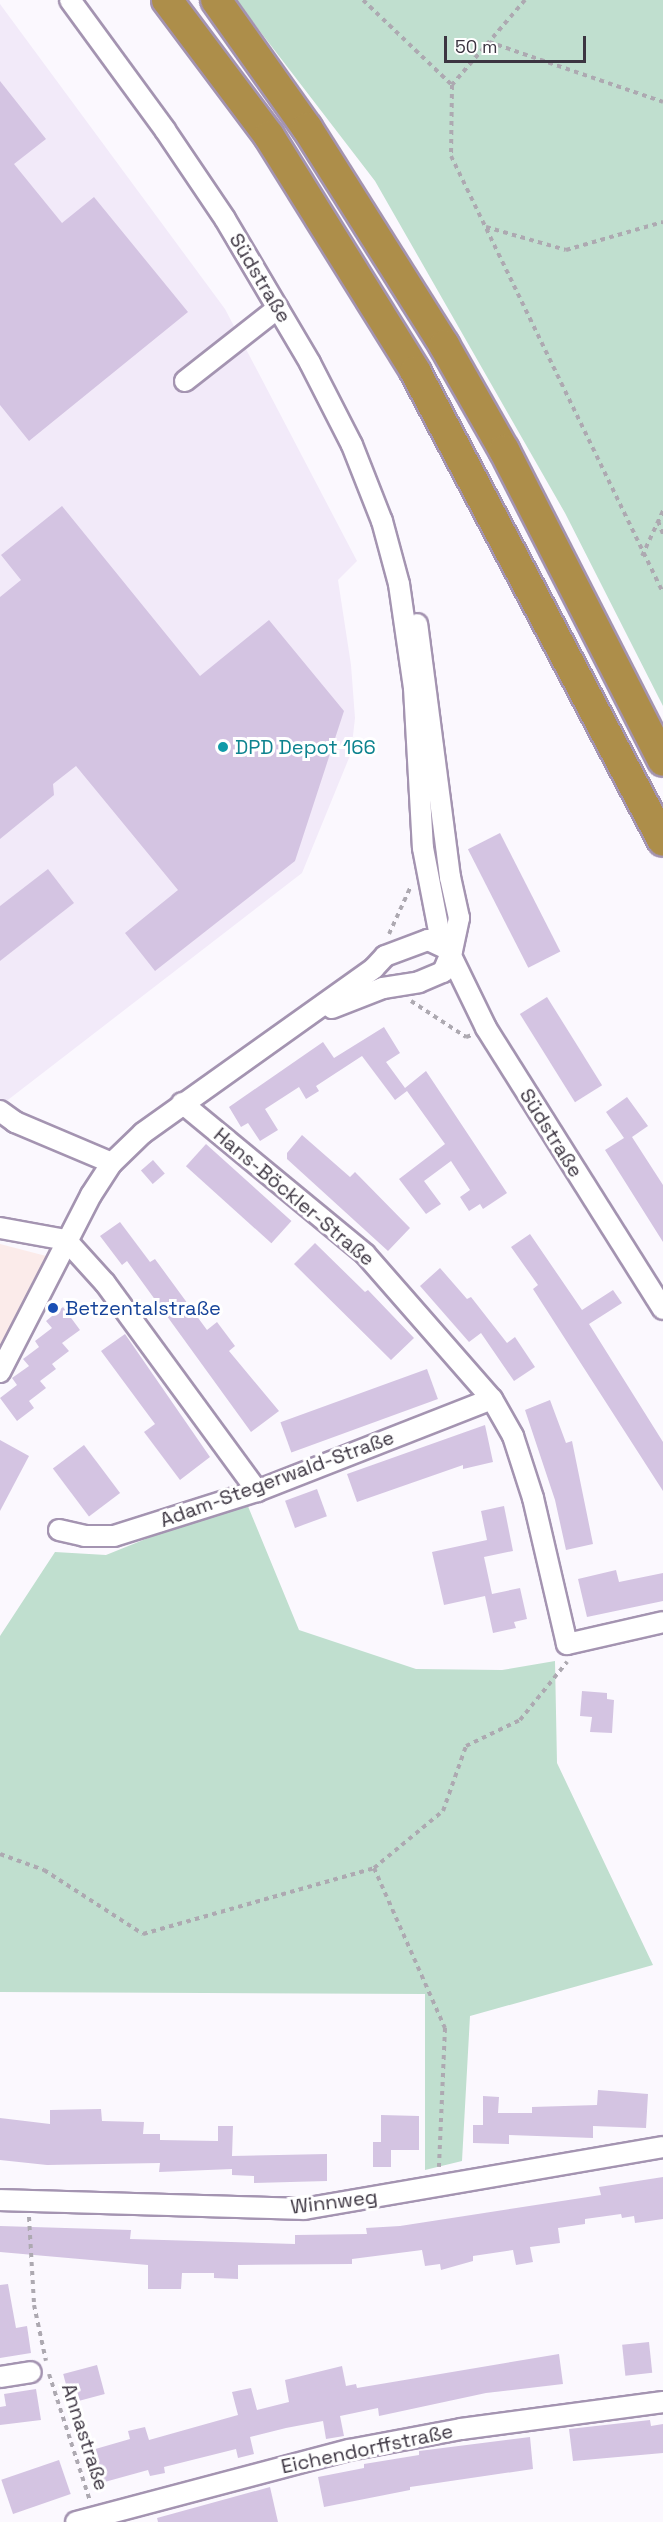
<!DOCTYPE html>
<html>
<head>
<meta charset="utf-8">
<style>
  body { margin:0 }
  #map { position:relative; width:663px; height:2522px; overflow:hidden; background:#fbf8fe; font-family:"Space Grotesk",sans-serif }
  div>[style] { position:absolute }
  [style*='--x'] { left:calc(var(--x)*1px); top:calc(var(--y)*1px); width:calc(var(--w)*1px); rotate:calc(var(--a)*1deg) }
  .commercial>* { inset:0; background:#fbebea }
  .built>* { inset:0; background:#f2eaf9 }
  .green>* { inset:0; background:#c0dfcf }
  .building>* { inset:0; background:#d4c4e2; transform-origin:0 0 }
  .path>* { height:4px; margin-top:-2px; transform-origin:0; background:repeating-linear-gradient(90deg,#ada9b1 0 4.5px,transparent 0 9px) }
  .roads { filter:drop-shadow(2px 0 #a494b1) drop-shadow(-2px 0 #a494b1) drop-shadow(0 2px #a494b1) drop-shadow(0 -2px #a494b1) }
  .minor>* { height:20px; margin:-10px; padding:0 10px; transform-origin:10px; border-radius:10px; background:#fff }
  .highway>* { height:30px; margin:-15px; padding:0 15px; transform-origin:15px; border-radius:15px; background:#ad8e4a }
  .dots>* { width:16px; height:16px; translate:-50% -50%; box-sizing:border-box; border:3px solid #fff; border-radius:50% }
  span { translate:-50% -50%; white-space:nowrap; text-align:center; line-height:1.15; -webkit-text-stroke:6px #fff; paint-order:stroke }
  .street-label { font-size:20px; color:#3c3541 }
  .culture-label { font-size:20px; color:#0d838f }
  .left { translate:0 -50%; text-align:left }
  .transit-label { font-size:20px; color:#164399 }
  .scale { position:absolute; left:444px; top:36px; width:142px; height:27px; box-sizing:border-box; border:3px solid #3c3541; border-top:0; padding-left:8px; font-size:18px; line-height:21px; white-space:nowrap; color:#3c3541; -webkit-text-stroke:4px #fff; paint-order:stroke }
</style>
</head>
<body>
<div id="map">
  <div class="commercial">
    <i style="clip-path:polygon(0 1244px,50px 1257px,0 1350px)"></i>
  </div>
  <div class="built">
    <i style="clip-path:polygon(0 4px,225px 309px,357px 561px,338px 580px,351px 665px,355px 718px,351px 753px,302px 873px,0 1106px)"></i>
  </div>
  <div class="green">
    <i style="clip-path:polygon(236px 0,663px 0,663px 706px,565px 513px,375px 181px)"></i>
    <i style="clip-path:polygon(245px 1499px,299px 1630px,416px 1669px,502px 1670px,555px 1661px,557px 1763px,653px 1965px,470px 2016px,462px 2161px,425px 2170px,425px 1994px,0 1992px,0 1636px,55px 1552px,106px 1555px)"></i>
  </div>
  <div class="building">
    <i style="clip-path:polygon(0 81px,46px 139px,14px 164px,62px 223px,94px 197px,188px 312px,29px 441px,0 405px)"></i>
    <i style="clip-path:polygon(62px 506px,200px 676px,269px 620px,344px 711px,295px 861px,155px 971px,125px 933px,178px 890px,76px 766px,53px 784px,54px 795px,0 839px,0 597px,21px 580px,1px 555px)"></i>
    <i style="left:500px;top:833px;width:133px;height:36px;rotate:63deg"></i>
    <i style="clip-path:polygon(48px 869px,74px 903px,0 961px,0 906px)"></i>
    <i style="left:547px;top:997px;width:104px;height:32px;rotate:58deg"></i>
    <i style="clip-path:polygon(384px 1027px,400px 1053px,386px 1062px,405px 1088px,426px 1071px,507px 1193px,483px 1209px,480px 1204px,469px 1211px,460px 1197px,470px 1190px,451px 1161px,424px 1181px,441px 1204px,426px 1214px,399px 1179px,445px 1144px,407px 1091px,395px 1100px,362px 1056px,316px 1086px,319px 1091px,306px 1099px,299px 1087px,265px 1109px,278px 1130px,260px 1141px,248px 1123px,241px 1127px,229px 1107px,323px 1042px,334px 1058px)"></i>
    <i style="clip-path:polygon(627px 1097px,648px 1126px,632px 1137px,663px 1185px,663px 1242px,605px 1150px,624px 1138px,606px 1112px)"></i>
    <i style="clip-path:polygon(302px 1135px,350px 1177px,355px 1172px,410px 1228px,388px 1251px,287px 1159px,287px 1153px)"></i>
    <i style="left:206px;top:1144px;width:115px;height:30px;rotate:42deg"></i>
    <i style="left:153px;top:1160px;width:18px;height:16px;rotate:49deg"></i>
    <i style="clip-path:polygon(120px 1222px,150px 1262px,155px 1259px,207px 1330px,217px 1322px,235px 1346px,229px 1351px,279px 1411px,251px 1432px,127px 1261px,122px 1265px,100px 1236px)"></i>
    <i style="clip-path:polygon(530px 1234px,582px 1310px,613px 1290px,622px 1303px,589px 1324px,663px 1442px,663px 1491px,533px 1289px,538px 1285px,511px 1247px)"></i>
    <i style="clip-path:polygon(315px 1243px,365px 1292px,368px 1290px,414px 1338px,391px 1360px,294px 1264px)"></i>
    <i style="clip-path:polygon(440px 1268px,467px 1299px,471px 1297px,507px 1343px,515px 1337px,535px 1367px,514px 1381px,481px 1333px,469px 1342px,420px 1286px)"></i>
    <i style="clip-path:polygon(63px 1307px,80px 1330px,62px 1343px,69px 1351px,52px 1364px,56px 1369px,40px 1381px,46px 1388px,29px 1401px,34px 1408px,17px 1421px,0 1398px,17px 1385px,12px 1378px,29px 1366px,23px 1359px,39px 1347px,35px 1341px,52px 1328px,46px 1321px)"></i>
    <i style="clip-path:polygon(125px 1334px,210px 1457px,180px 1480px,144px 1432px,155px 1424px,101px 1351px)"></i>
    <i style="left:427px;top:1369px;width:32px;height:156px;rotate:70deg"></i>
    <i style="clip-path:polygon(550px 1400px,566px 1443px,572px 1441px,593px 1544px,566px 1550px,555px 1500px,525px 1410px)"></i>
    <i style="clip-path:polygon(485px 1425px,493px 1462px,463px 1469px,463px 1465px,357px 1502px,347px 1474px)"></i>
    <i style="clip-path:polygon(0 1440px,29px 1456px,0 1511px)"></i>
    <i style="left:84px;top:1445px;width:60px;height:39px;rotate:53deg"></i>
    <i style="left:317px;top:1489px;width:29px;height:34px;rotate:70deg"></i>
    <i style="clip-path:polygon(504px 1506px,513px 1551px,484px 1557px,492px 1594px,520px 1588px,527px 1619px,514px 1622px,516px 1628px,493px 1633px,485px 1596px,444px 1605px,432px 1552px,487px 1540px,481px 1511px)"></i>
    <i style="clip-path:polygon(616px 1570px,619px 1582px,663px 1573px,663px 1601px,587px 1617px,578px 1579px)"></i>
    <i style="clip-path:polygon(582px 1691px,607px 1693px,607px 1699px,614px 1700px,612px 1733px,590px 1732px,592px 1717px,580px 1716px)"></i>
    <i style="clip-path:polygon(598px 2090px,648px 2094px,646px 2128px,593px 2126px,593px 2138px,509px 2135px,509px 2144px,473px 2143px,473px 2125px,483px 2125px,483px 2096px,499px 2097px,498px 2113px,532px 2113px,532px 2107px,597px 2105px)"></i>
    <i style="clip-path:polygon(101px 2109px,102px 2121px,144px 2122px,143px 2134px,160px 2134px,160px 2140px,218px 2141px,218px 2126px,233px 2126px,232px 2156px,327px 2154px,327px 2181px,254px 2183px,254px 2176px,232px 2175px,232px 2169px,159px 2172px,160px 2163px,47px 2165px,0 2160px,0 2118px,50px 2124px,50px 2110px)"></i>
    <i style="clip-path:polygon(381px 2115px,419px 2116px,419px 2150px,391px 2150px,391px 2167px,373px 2167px,373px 2142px,381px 2142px)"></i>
    <i style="clip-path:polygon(663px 2177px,663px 2219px,635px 2223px,634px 2216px,622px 2218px,621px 2214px,585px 2219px,585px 2224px,558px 2228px,560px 2243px,530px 2247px,533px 2262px,516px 2265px,513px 2250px,473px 2256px,473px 2261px,441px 2270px,440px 2264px,425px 2266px,422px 2250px,352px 2259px,352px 2264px,238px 2265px,238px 2279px,214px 2278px,214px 2273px,182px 2273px,181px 2289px,148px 2289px,148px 2265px,0 2252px,0 2226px,131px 2230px,130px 2239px,295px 2244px,295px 2235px,367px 2234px,366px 2228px,400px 2226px,601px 2195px,599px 2187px)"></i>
    <i style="clip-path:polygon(8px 2284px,16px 2328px,27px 2326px,31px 2353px,0 2358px,0 2285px)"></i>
    <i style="left:649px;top:2342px;width:31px;height:27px;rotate:84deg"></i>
    <i style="clip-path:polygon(559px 2354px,563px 2384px,486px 2393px,379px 2416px,378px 2408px,340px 2416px,344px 2436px,326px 2439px,323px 2421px,286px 2428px,250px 2437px,254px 2454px,238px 2458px,236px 2449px,164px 2467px,165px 2473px,150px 2476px,148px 2470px,101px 2483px,92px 2450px,130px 2439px,128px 2431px,145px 2427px,149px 2440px,238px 2415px,232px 2392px,251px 2388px,257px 2410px,289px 2402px,285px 2380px,342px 2366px,346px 2386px,356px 2384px,357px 2388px)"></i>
    <i style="left:97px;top:2365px;width:30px;height:35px;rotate:75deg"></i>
    <i style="clip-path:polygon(36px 2389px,41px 2420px,0 2425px,0 2407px,6px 2406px,4px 2394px)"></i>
    <i style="clip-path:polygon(650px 2420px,651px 2426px,663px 2424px,663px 2453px,573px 2461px,569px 2429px)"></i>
    <i style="clip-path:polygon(530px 2437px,533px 2469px,410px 2487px,410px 2490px,324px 2507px,318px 2477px,364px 2468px,364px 2464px,419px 2455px,419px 2451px)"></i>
    <i style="left:59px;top:2460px;width:36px;height:61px;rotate:71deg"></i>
    <i style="clip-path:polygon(270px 2487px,278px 2522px,158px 2522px,157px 2518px)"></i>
  </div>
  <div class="path">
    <i style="--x:363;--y:0;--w:123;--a:43.7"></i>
    <i style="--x:525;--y:0;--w:112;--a:130.7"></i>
    <i style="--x:452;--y:85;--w:71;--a:90.8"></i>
    <i style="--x:451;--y:156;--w:485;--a:64.1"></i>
    <i style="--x:489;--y:42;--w:184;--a:19"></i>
    <i style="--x:486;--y:227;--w:83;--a:16"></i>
    <i style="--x:566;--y:250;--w:101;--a:-16.1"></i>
    <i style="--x:658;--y:521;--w:14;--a:69"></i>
    <i style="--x:642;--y:556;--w:50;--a:-65"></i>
    <i style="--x:389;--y:934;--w:53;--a:-65.4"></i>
    <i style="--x:411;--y:1001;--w:66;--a:33.2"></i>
    <i style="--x:466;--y:1037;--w:6;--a:-18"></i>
    <i style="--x:0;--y:1854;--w:47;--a:20"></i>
    <i style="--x:44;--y:1870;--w:118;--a:32.9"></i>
    <i style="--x:143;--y:1934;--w:240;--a:-15.9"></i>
    <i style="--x:374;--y:1868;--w:89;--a:-39.6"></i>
    <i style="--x:443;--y:1811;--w:69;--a:-70.5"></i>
    <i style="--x:466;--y:1746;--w:60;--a:-25.7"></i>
    <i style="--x:520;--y:1720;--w:75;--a:-51"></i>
    <i style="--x:374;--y:1868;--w:175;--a:66.1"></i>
    <i style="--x:445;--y:2028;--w:139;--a:92.5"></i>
    <i style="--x:29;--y:2217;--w:88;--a:86.7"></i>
    <i style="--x:34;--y:2305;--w:57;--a:77.9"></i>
    <i style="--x:49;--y:2374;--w:133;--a:72.1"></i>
  </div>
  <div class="roads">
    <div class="minor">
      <i style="--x:70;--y:0;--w:161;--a:53.8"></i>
      <i style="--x:165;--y:130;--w:107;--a:56"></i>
      <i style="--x:225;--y:219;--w:167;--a:59.4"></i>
      <i style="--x:310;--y:363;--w:92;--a:62.9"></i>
      <i style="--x:352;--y:445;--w:82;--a:68.5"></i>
      <i style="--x:382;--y:521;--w:65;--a:74.9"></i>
      <i style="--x:399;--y:584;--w:105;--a:81.8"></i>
      <i style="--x:414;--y:688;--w:160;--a:86.8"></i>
      <i style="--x:423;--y:848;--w:85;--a:79.1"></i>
      <i style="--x:439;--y:931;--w:108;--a:64.1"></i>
      <i style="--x:486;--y:1028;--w:332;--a:57.8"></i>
      <i style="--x:185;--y:381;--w:118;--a:-38.1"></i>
      <i style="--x:332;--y:1008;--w:55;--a:-21.4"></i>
      <i style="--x:383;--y:988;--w:36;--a:-9"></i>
      <i style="--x:419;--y:982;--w:26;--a:-23"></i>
      <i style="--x:443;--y:972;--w:23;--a:-67"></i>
      <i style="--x:452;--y:951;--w:34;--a:-78"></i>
      <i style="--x:459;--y:918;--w:42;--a:-102.4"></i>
      <i style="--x:450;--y:877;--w:255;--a:-97.4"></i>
      <i style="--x:182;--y:1103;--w:237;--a:39.5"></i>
      <i style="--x:365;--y:1254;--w:193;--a:48.8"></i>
      <i style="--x:492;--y:1399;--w:43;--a:60.4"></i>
      <i style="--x:513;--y:1436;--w:65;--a:72.1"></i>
      <i style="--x:533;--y:1498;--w:150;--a:76.9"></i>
      <i style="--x:567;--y:1644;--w:98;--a:-12.9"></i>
      <i style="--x:0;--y:1111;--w:19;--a:36"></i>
      <i style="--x:15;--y:1122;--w:105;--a:22.9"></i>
      <i style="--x:0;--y:1228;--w:67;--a:10.3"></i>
      <i style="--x:66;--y:1240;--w:58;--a:47.8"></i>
      <i style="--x:105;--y:1283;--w:258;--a:53.8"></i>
      <i style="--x:0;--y:1372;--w:199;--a:-62.8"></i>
      <i style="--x:91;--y:1195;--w:38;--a:-57"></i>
      <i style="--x:112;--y:1163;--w:43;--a:-44.1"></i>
      <i style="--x:143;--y:1133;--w:284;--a:-35.5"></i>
      <i style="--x:374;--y:968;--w:16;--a:-47"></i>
      <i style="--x:385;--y:956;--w:46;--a:-20.4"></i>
      <i style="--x:428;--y:940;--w:26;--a:25"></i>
      <i style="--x:59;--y:1530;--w:26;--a:13"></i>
      <i style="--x:84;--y:1536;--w:30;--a:0"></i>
      <i style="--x:114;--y:1536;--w:150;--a:-17.5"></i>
      <i style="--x:257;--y:1491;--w:252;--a:-21.4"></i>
      <i style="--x:0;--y:2200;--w:304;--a:1.7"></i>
      <i style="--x:304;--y:2209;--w:364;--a:-9.8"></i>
      <i style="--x:0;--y:2377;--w:31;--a:-9"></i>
      <i style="--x:76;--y:2522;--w:282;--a:-14.8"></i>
      <i style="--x:349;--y:2450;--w:114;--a:-10.6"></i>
      <i style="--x:461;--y:2429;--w:204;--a:-7.6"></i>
    </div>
    <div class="highway">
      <i style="--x:167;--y:0;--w:170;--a:53.1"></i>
      <i style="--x:269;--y:136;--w:277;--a:58.1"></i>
      <i style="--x:415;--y:371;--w:531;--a:62.18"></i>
      <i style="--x:216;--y:0;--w:157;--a:54.6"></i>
      <i style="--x:307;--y:128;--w:257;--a:57.7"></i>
      <i style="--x:444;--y:345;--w:121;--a:60.3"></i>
      <i style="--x:504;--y:450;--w:349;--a:62.9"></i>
    </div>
  </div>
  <div class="dots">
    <i style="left:223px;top:747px;background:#0f9aa8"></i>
    <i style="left:53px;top:1308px;background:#1a4fb4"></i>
  </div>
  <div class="street-label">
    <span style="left:260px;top:278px;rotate:59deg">Südstraße</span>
    <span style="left:551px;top:1133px;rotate:58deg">Südstraße</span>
    <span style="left:294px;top:1197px;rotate:40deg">Hans-Böckler-Straße</span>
    <span style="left:277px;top:1479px;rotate:-20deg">Adam-Stegerwald-Straße</span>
    <span style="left:334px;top:2202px;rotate:-7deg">Winnweg</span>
    <span style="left:85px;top:2437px;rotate:72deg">Annastraße</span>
    <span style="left:367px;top:2449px;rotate:-12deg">Eichendorffstraße</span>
  </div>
  <div class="culture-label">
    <span class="left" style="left:235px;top:747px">DPD Depot 166</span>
  </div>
  <div class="transit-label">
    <span class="left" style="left:65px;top:1308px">Betzentalstraße</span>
  </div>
  <div class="scale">50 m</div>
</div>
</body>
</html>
